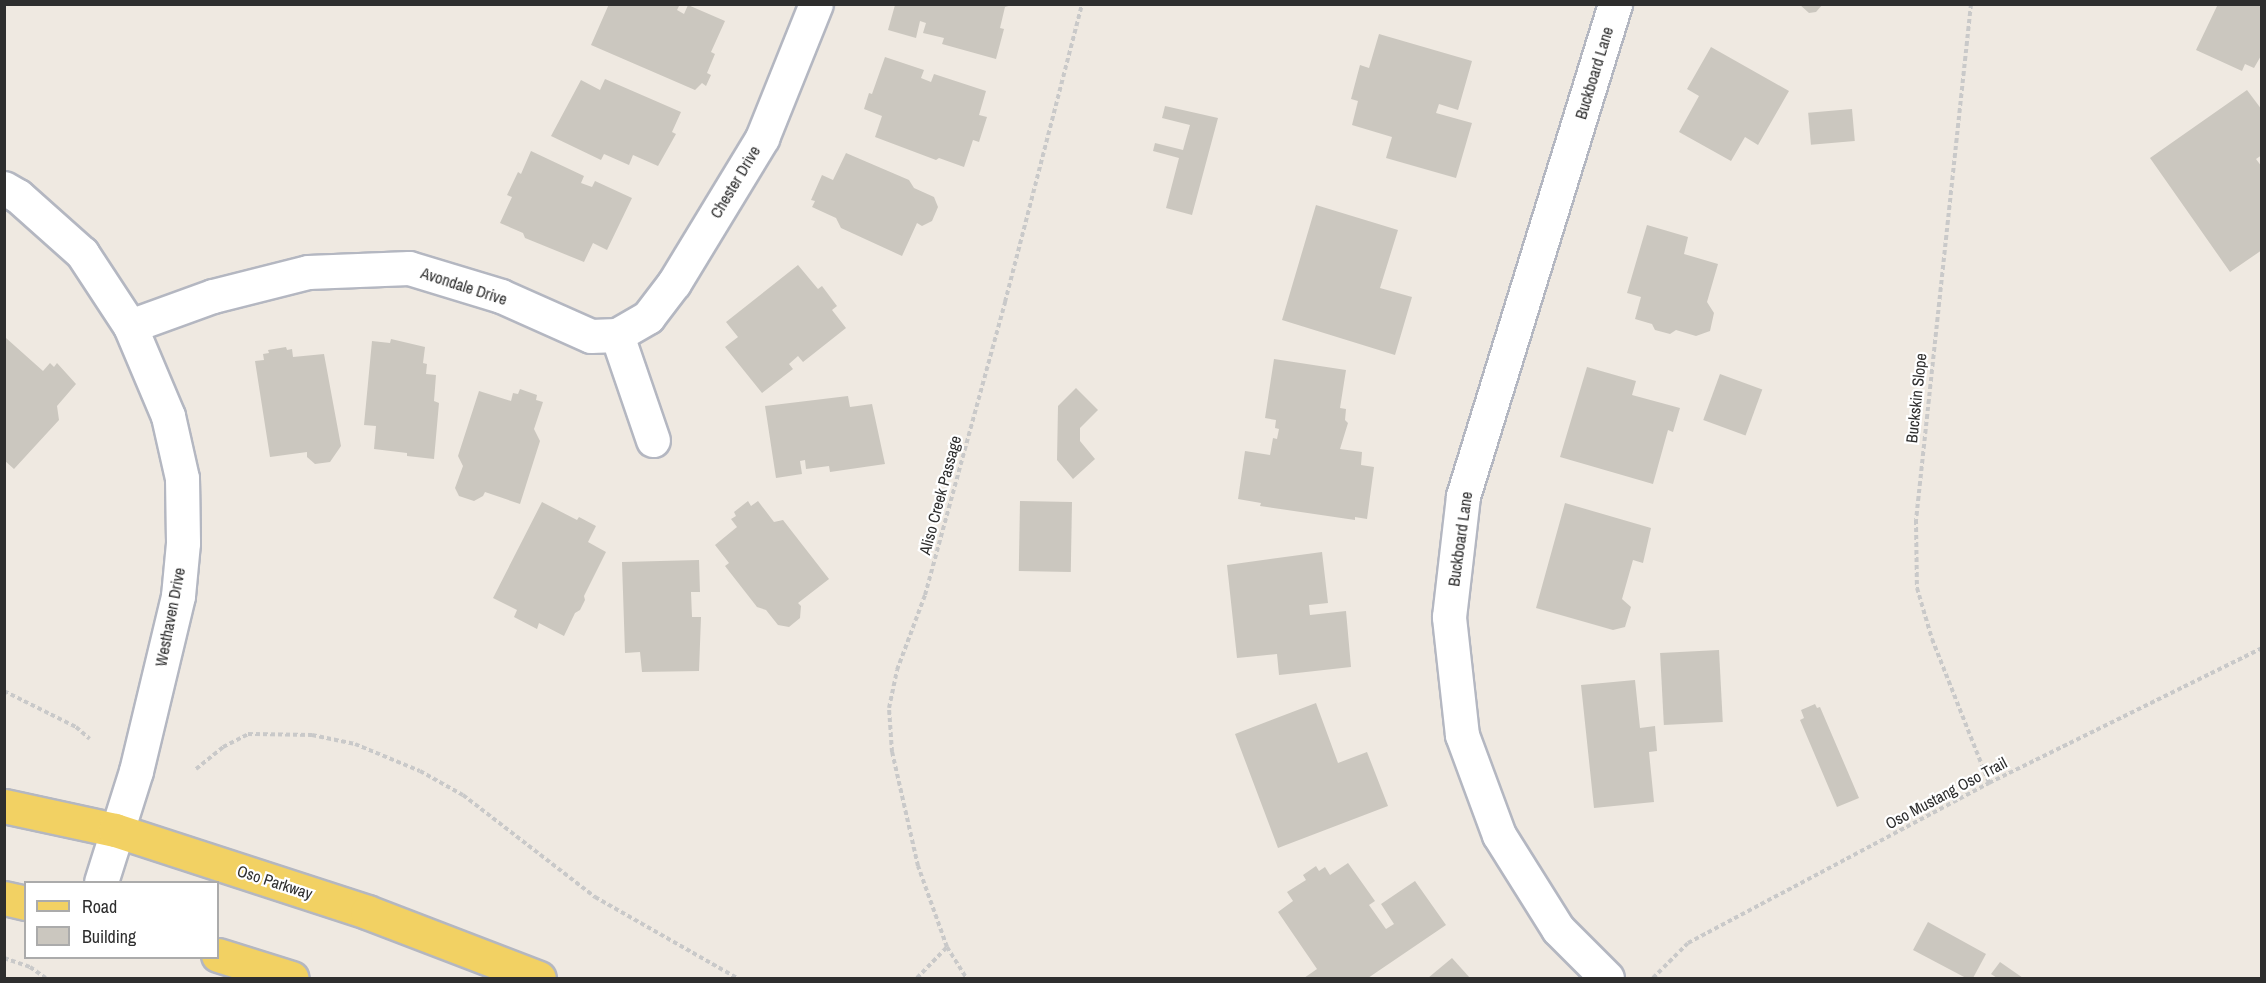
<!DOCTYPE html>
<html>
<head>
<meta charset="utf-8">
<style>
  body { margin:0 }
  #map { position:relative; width:2266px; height:983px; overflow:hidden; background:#efe9e1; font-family:"Archivo Narrow",sans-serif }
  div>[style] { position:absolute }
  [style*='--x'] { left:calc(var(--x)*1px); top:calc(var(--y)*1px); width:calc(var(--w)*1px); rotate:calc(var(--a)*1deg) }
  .building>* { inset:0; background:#cbc7bf; transform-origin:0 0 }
  .path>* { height:4px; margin-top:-2px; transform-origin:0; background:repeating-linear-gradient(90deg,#c9c9c9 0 4.5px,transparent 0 7.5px) }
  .roads { filter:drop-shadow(2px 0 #b4b7c1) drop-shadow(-2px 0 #b4b7c1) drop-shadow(0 2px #b4b7c1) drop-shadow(0 -2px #b4b7c1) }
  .minor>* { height:33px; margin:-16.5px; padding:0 16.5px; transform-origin:16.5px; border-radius:16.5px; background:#fff }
  .primary>* { height:33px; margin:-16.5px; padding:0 16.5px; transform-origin:16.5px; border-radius:16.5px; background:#f2d163 }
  span { translate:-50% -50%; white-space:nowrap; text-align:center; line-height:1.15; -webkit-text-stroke:4.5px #fff; paint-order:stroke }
  .street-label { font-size:16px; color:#2e2e2e }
  .frame { position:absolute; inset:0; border:6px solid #2e2e2e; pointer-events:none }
  .legend { position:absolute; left:24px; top:881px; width:195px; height:78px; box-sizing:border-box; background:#fff; border:2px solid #ababab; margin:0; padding:8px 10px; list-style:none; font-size:18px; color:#2e2e2e }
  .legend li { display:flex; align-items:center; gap:12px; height:30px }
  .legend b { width:30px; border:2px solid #ababab }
</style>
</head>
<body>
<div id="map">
  <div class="building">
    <i style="clip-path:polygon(609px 4px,680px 4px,677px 10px,684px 14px,688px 5px,725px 21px,711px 52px,715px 54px,707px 73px,711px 75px,706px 86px,702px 83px,695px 90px,591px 45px)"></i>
    <i style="clip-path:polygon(1799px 4px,1823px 4px,1816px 12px,1809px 13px)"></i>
    <i style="clip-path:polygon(2218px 4px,2262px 4px,2262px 54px,2254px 68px,2245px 64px,2242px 71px,2196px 50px)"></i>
    <i style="clip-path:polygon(895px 5px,1012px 5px,1005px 7px,1000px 28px,1004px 29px,996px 59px,942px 44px,944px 38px,923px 33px,926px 23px,920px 21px,916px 38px,888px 30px)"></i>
    <i style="clip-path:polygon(1379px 34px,1472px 61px,1458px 110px,1439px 104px,1436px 113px,1472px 123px,1456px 178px,1386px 158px,1392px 137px,1352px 125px,1358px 101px,1351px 99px,1360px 65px,1369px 68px)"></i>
    <i style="clip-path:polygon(1711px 47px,1789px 91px,1758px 145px,1745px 137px,1731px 161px,1679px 132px,1699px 96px,1687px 89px)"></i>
    <i style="clip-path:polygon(885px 57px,924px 70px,921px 78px,931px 82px,934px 74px,986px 91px,979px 115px,987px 117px,979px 142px,973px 140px,964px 167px,939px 158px,936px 160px,875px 137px,882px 116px,864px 109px,869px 93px,872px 94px)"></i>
    <i style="clip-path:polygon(605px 79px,681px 112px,672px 132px,676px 134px,658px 166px,633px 155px,629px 165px,604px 154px,601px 160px,551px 136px,581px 80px,600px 90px)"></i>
    <i style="clip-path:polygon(2247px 90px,2262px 110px,2262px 155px,2256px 159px,2262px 167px,2262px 250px,2230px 272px,2150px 158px)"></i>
    <i style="clip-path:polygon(1165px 106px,1218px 118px,1192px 215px,1166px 208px,1179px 158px,1153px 151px,1155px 143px,1183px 150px,1190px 125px,1162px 118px)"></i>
    <i style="left:1852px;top:109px;width:32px;height:44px;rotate:85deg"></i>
    <i style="clip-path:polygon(531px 151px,584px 176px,581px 183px,592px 187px,595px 181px,632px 198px,607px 250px,593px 243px,584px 262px,525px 238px,523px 233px,500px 223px,512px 197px,507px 195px,518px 172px,521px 174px)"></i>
    <i style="clip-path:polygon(846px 153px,909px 180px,914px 188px,934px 197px,938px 207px,932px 221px,922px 226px,917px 223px,902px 256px,841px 228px,836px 218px,812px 207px,815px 201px,811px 200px,822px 175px,833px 180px)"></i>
    <i style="clip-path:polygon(1316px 205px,1398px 230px,1380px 288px,1412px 297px,1395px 355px,1282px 320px)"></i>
    <i style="clip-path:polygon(1647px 225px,1688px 237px,1684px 254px,1718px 264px,1707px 302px,1714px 313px,1710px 331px,1696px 336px,1676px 330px,1670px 334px,1655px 330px,1652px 324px,1635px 319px,1641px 297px,1627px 293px)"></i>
    <i style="clip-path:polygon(798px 265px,818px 289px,822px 286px,837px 306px,832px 310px,846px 328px,803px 362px,798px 356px,789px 364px,793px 369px,762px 393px,725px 347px,738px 337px,726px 322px)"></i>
    <i style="clip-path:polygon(6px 338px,43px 371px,50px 363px,54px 367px,57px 363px,76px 384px,57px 406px,59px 420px,14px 469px,4px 460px)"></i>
    <i style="clip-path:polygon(391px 339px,425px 347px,423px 363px,427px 364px,426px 374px,436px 375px,434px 401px,439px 403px,434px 459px,407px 456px,407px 453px,374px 449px,376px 426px,364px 425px,372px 341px,390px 343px)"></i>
    <i style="clip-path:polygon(286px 347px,287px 350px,292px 349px,293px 357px,324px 354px,341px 446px,330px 462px,315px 464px,307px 457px,307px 452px,270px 457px,255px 361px,264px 360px,263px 354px,269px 353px,268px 350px)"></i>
    <i style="clip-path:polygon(1274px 359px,1346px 370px,1340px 408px,1346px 409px,1345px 420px,1348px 423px,1340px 449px,1362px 452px,1361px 465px,1374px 467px,1367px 519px,1355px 517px,1355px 520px,1260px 506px,1261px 503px,1238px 499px,1245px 451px,1270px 455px,1273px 438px,1277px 439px,1279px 429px,1275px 428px,1276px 420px,1265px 418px)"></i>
    <i style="clip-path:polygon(1587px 367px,1636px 381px,1632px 395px,1680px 408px,1673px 432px,1668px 430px,1653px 484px,1560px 457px)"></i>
    <i style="left:1720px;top:374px;width:45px;height:49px;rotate:20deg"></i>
    <i style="clip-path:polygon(1076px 388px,1098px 410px,1080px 428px,1080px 441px,1095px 459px,1073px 479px,1057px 460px,1058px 406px)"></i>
    <i style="clip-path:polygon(520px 389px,537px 395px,536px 400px,543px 402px,534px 429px,540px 441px,520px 504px,485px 492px,483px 496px,474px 501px,459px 496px,455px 488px,463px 466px,458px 456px,479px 391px,511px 401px,513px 393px,518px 394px)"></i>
    <i style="clip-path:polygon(848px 396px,850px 407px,872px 404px,885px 464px,830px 472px,829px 466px,806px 469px,805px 460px,800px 461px,802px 474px,776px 478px,765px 406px)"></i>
    <i style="clip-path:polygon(748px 501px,751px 506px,758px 501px,774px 522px,783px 520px,829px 579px,798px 603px,801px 606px,800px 618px,789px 627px,778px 625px,766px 610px,757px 607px,725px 566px,729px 563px,715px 545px,737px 527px,731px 519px,736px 516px,734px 512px)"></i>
    <i style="left:1020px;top:501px;width:52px;height:70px;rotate:1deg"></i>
    <i style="clip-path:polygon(542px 502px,577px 520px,579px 517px,596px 526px,588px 542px,606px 552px,584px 596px,585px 600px,580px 610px,575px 613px,564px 636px,539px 623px,537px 629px,514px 617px,517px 610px,493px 598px)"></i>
    <i style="clip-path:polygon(1565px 503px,1651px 528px,1643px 563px,1633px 560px,1622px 599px,1631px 607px,1625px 627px,1613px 630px,1536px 608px)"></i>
    <i style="clip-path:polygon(1322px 552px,1328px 603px,1309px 605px,1310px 615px,1346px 611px,1351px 667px,1279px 675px,1277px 654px,1237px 658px,1227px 565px)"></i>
    <i style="clip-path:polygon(699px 560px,700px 592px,691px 592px,692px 617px,701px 617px,699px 671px,642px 672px,640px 652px,625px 653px,622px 562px)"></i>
    <i style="left:1719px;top:650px;width:72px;height:59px;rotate:87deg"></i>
    <i style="clip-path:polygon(1635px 680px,1640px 728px,1655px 726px,1657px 751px,1649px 752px,1654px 802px,1594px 808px,1581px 685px)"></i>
    <i style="clip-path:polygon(1316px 703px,1338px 763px,1367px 752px,1388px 806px,1278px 848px,1235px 734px)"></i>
    <i style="clip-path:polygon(1815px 704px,1817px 708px,1820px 707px,1859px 798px,1837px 807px,1800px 720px,1804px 718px,1801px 710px)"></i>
    <i style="clip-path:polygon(1348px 863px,1375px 901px,1369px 905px,1386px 929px,1394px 924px,1381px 904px,1415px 881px,1446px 925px,1368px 978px,1304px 978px,1317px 969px,1278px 912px,1293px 901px,1287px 892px,1306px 880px,1303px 875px,1316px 866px,1319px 871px,1325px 867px,1330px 875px)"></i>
    <i style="clip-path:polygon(1928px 922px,1986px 954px,1973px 978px,1966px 978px,1913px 950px)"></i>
    <i style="clip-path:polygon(1452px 958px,1470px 978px,1428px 978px)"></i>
    <i style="clip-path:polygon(2000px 962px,2023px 978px,1997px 978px,1991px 974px)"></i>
  </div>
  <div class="path">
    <i style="--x:1971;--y:4;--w:519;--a:96.08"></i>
    <i style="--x:1916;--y:520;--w:68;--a:89.2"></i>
    <i style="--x:1917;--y:588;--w:53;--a:73.6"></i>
    <i style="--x:1932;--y:639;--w:155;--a:68.4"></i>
    <i style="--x:4;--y:691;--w:80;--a:26.6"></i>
    <i style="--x:76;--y:727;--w:18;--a:41"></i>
    <i style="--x:196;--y:769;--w:35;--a:-39"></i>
    <i style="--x:223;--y:747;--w:28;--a:-27"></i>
    <i style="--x:248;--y:734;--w:64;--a:0.9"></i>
    <i style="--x:312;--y:735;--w:44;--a:11.8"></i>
    <i style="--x:355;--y:744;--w:70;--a:22.6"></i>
    <i style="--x:420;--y:771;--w:49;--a:29.2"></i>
    <i style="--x:463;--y:795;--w:167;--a:37.7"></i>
    <i style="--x:595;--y:897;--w:163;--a:29.7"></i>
    <i style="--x:947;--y:947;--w:36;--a:58"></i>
    <i style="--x:4;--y:958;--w:28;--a:19"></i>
    <i style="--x:30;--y:967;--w:19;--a:35"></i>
    <i style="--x:917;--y:978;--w:43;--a:-45.9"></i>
    <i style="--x:947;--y:947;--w:86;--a:-109.7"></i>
    <i style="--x:918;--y:866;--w:117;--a:-102.8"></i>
    <i style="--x:892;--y:752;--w:44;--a:-93.9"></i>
    <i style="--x:889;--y:708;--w:39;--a:-78"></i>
    <i style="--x:897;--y:670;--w:80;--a:-69.5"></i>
    <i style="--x:925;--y:595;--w:304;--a:-74.7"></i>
    <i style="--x:1005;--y:302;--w:308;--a:-75.5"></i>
    <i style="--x:1653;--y:978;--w:49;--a:-45"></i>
    <i style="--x:1688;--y:943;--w:341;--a:-28"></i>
    <i style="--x:1989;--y:783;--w:305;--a:-26.3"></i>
  </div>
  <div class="roads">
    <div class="minor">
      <i style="--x:4;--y:188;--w:16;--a:30"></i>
      <i style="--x:18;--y:196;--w:86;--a:41.7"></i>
      <i style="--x:82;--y:253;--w:87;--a:56.7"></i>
      <i style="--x:130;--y:326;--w:98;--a:67.1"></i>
      <i style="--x:168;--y:416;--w:64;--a:77.3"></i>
      <i style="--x:182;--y:478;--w:65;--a:89.1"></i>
      <i style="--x:183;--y:543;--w:53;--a:95.4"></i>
      <i style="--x:178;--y:596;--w:180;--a:103.5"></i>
      <i style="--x:136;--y:771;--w:116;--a:107.5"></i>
      <i style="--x:130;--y:326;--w:88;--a:-19.9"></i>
      <i style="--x:213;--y:296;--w:98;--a:-14.2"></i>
      <i style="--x:308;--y:272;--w:101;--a:-2.3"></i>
      <i style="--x:409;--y:268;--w:96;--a:16.9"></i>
      <i style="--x:501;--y:296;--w:98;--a:24"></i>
      <i style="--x:591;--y:336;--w:26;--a:-2"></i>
      <i style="--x:617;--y:335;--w:111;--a:71.1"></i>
      <i style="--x:617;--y:335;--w:36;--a:-30"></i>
      <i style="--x:648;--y:317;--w:43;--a:-52.6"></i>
      <i style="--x:674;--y:283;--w:170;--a:-58.7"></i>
      <i style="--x:762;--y:138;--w:144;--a:-68.1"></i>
      <i style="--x:1607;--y:978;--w:69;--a:-135"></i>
      <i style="--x:1558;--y:929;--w:111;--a:-122.1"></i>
      <i style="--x:1499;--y:835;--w:107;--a:-110.3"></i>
      <i style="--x:1462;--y:735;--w:119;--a:-96.3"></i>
      <i style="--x:1449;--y:617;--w:122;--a:-83.4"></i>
      <i style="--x:1463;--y:496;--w:515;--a:-72.83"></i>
    </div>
    <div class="primary">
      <i style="--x:4;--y:806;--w:114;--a:12.2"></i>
      <i style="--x:115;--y:830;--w:265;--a:18"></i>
      <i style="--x:367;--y:912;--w:184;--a:21"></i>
      <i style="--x:4;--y:898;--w:23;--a:13"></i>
      <i style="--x:218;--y:955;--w:77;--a:17.3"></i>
    </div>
  </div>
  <div class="street-label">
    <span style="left:1594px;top:73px;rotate:-73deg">Buckboard Lane</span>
    <span style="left:735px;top:182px;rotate:-59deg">Chester Drive</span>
    <span style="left:464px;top:286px;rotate:18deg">Avondale Drive</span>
    <span style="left:1916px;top:398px;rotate:-84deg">Buckskin Slope</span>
    <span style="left:940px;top:495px;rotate:-75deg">Aliso Creek Passage</span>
    <span style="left:1460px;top:539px;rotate:-82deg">Buckboard Lane</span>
    <span style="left:170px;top:617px;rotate:-79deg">Westhaven Drive</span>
    <span style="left:1946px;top:793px;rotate:-28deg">Oso Mustang Oso Trail</span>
    <span style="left:275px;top:882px;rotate:18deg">Oso Parkway</span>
  </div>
  <div class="frame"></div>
  <ul class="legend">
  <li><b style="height:8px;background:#f2d163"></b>Road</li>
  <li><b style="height:16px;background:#cbc7bf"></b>Building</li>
  </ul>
</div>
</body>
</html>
